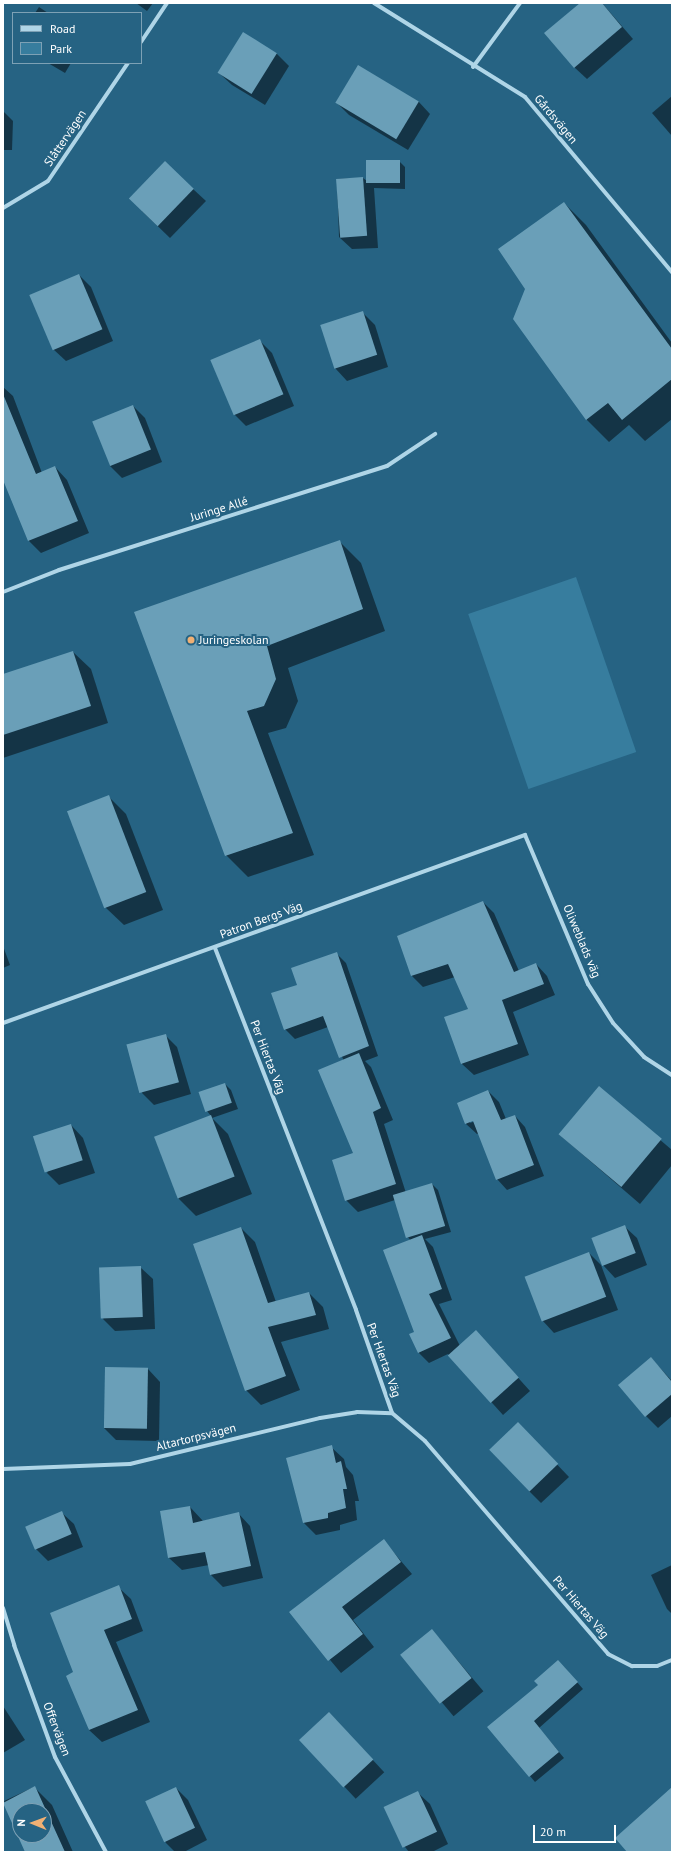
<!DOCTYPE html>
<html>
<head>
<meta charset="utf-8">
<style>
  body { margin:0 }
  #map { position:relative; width:675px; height:1855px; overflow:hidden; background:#266383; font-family:"PT Sans",sans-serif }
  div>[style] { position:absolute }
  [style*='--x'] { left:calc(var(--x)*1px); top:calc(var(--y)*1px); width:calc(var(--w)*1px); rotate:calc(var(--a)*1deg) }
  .green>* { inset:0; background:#377d9e; transform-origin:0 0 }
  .shadow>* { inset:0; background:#0007; transform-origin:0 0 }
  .building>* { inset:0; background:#6a9fb8; transform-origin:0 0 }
  .street>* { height:4px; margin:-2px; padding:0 2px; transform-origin:2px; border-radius:2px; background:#afd5e7 }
  .dots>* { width:11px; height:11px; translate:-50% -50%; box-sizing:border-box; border:2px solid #266383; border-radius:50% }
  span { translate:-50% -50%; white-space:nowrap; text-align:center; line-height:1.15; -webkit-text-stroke:4px #266383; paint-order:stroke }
  .street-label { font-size:12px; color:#fff }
  .poi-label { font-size:12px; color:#fff }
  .left { translate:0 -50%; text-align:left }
  .frame { position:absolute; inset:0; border:4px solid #fff; pointer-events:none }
  .legend { position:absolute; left:12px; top:12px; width:130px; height:52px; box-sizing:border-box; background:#266383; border:1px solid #7da1b5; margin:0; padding:5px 7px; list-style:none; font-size:12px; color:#fff }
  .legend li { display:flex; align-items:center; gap:8px; height:20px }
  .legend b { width:20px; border:1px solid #7da1b5 }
  .north { position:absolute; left:12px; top:1803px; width:40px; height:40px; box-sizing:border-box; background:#266383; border:1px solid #7da1b5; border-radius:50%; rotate:271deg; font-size:11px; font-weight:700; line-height:16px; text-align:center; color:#fff }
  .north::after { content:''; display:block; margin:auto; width:14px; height:18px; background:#f0b074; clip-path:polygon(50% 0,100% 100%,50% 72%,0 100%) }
  .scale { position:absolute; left:533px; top:1825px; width:83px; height:18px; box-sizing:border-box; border:2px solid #fff; border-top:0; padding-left:5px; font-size:12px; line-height:14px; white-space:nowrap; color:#fff; -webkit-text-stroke:3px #266383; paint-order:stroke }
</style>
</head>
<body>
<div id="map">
  <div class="green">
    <i style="left:576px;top:577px;width:185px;height:114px;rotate:71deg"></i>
  </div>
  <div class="shadow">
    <i style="clip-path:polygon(136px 3px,153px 3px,147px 11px)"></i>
    <i style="clip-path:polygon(581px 3px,602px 3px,633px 39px,587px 79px,574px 67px)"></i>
    <i style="clip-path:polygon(39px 7px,48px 13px,35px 13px)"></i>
    <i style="clip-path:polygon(244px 34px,277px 54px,289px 66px,265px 105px,232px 85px,219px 73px)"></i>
    <i style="clip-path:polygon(48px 63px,71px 63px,65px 73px)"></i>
    <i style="clip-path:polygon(672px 96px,672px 136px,652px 113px)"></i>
    <i style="clip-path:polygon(418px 101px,430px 114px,408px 150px,349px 115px,337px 103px)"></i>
    <i style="clip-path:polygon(3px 111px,13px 121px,12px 150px,3px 150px)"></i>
    <i style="clip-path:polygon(399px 161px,405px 167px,405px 189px,374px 188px,378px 248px,352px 249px,339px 237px,337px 179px,363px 178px,367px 181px)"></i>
    <i style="clip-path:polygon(193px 189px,206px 201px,170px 238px,142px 211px)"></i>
    <i style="clip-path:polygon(564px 203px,586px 225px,672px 343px,672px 419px,645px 441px,629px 425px,609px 442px,587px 420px,514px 319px)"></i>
    <i style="clip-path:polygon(79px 275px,91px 287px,113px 341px,66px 361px,53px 349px,31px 295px)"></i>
    <i style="clip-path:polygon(363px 313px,375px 325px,388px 367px,347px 381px,335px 368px)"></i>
    <i style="clip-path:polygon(260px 341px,272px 353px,294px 406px,246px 426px,234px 414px)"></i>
    <i style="clip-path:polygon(3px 387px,13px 396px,42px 473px,55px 467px,67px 480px,89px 533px,41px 553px,29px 541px,3px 475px)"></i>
    <i style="clip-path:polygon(133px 406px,145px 418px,162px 462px,122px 478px,110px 466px)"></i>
    <i style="clip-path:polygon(339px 541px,361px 563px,385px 631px,288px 668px,298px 701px,286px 728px,268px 733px,314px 855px,248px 877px,226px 855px,136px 613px)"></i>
    <i style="clip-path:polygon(73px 652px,91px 669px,108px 723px,3px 758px,3px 675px)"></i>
    <i style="clip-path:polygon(108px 796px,126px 814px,163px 910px,124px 925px,106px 908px,69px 812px)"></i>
    <i style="clip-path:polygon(483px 902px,494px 913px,519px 971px,536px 964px,547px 976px,555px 995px,513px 1012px,529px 1055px,474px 1075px,462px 1064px,469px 1009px,455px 977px,423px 987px,412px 976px,398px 936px)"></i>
    <i style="clip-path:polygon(3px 946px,10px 965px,3px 968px)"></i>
    <i style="clip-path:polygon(336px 953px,346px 963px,378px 1056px,365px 1061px,371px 1067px,393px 1120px,384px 1124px,406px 1193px,432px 1184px,438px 1190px,451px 1232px,425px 1239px,433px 1247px,452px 1300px,439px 1304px,460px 1346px,488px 1344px,530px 1391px,503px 1415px,448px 1354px,429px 1363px,419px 1353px,411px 1241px,407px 1236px,395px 1200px,358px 1212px,346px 1200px,354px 1154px,344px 1061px,328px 1027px,295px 1039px,285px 1029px,298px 986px)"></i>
    <i style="clip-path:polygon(165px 1035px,177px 1047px,191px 1094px,154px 1105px,142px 1093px)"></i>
    <i style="clip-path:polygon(225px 1084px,231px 1090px,238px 1109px,212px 1118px,228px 1134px,252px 1194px,196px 1216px,179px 1199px,155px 1138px,211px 1116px,207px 1111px)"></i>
    <i style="clip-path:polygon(599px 1088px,672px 1150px,672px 1165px,640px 1204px,560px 1135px)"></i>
    <i style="clip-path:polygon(evenodd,488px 1091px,499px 1102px,506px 1119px,515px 1116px,525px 1127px,544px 1176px,507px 1190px,497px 1179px,479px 1133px,477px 1134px,466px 1124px,488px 1091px,478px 1120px,470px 1123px,470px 1121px,478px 1120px)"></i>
    <i style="clip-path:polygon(71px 1125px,83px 1138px,95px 1173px,59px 1185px,47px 1173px)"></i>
    <i style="clip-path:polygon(624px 1226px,637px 1238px,647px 1265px,615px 1278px,603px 1265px)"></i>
    <i style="clip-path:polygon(241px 1228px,255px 1242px,276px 1302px,309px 1293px,323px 1307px,329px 1329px,281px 1342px,300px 1390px,261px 1405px,246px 1390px)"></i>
    <i style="clip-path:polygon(589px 1253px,601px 1265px,618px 1310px,554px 1333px,542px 1320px)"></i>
    <i style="clip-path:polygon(140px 1267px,153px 1279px,155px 1329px,115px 1331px,103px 1319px)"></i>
    <i style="clip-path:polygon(651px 1358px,672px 1381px,672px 1416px,658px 1428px,646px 1416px)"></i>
    <i style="clip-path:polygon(148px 1369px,160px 1382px,159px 1441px,116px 1440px,104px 1428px)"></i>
    <i style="clip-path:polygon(530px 1436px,569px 1477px,541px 1503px,529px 1491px)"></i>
    <i style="clip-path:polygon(331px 1447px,344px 1459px,346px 1467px,353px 1475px,359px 1501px,355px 1501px,357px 1520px,340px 1525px,340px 1530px,316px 1535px,304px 1523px)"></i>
    <i style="clip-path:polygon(190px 1507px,203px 1521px,238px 1513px,250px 1526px,263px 1578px,223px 1587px,211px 1575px,209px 1565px,182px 1570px,169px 1558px)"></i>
    <i style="clip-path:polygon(61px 1512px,74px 1524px,83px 1547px,48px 1561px,36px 1549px)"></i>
    <i style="clip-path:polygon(384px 1541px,412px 1574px,353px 1620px,374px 1647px,341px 1673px,290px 1612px)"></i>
    <i style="clip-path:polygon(672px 1565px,672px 1614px,667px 1609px,651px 1575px)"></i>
    <i style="clip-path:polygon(118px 1587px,131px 1599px,143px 1631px,116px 1642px,150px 1722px,102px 1742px,89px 1730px,75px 1673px)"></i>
    <i style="left:432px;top:1630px;width:80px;height:39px;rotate:50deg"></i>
    <i style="clip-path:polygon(564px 1667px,583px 1689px,539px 1728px,564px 1758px,535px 1782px,489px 1727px)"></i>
    <i style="clip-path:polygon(3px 1706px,25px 1740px,3px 1753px)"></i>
    <i style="left:329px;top:1713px;width:81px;height:39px;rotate:47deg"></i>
    <i style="clip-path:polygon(evenodd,34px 1787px,52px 1805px,73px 1852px,26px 1852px,4px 1801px,34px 1787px,20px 1811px,44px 1811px,44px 1835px,20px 1835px,20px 1811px)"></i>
    <i style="clip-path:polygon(176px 1788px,188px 1800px,207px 1840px,184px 1852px,175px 1852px,166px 1843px,147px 1803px)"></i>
    <i style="clip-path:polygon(417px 1792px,430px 1804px,448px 1844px,432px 1852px,409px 1852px,405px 1847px)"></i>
  </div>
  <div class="building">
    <i style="clip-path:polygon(580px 3px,602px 3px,622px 27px,574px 68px,544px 33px)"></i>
    <i style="left:243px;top:32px;width:40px;height:48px;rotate:32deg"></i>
    <i style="left:358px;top:65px;width:71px;height:44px;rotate:31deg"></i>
    <i style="left:366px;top:160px;width:34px;height:23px"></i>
    <i style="left:165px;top:161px;width:40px;height:52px;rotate:44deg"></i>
    <i style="left:363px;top:177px;width:59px;height:27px;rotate:86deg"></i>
    <i style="clip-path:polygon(564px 202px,672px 349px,672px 379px,622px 420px,608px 403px,586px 420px,513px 319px,525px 289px,498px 249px)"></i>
    <i style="left:79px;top:274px;width:60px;height:54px;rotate:67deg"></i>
    <i style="left:363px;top:311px;width:46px;height:45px;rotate:72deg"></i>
    <i style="left:260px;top:339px;width:60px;height:54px;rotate:67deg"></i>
    <i style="clip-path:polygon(3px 394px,36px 474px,55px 466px,78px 521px,28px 541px,3px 480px)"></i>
    <i style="left:133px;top:405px;width:48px;height:44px;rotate:68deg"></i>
    <i style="clip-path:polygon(340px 540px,363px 609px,267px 646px,276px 679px,264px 706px,247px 711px,293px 833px,225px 856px,134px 612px)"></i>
    <i style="clip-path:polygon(73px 651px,91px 706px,3px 735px,3px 674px)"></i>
    <i style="left:109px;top:795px;width:104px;height:45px;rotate:69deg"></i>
    <i style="clip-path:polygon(483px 901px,514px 972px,536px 963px,544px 984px,502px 1000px,518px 1044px,461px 1064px,444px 1017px,468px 1009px,448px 964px,411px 976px,397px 936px)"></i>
    <i style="clip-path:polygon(337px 952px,369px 1046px,339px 1058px,323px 1016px,284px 1030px,271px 993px,297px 985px,291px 968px)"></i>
    <i style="left:166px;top:1034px;width:50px;height:41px;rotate:75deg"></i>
    <i style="clip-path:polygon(359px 1053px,381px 1108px,373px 1112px,396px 1184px,345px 1201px,332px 1160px,353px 1153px,318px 1070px)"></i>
    <i style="left:225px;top:1083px;width:21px;height:28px;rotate:71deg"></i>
    <i style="left:599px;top:1086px;width:82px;height:63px;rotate:40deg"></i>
    <i style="clip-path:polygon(488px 1090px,501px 1120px,515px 1115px,534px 1165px,496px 1180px,473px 1121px,465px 1124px,457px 1103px)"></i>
    <i style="left:211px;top:1115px;width:66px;height:61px;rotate:69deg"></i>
    <i style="left:71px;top:1124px;width:38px;height:40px;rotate:72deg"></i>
    <i style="left:432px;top:1183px;width:45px;height:41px;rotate:73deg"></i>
    <i style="left:625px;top:1225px;width:30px;height:36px;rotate:69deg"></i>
    <i style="clip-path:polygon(241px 1227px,268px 1303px,309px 1292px,316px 1315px,268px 1327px,286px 1376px,245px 1391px,193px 1244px)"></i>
    <i style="clip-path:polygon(422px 1235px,442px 1289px,429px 1294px,451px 1338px,418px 1353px,409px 1334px,414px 1332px,383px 1250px)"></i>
    <i style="left:589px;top:1252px;width:48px;height:69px;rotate:69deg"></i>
    <i style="left:141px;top:1266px;width:51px;height:42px;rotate:88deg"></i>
    <i style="left:476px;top:1330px;width:64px;height:38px;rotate:48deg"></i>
    <i style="clip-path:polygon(651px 1357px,672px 1382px,672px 1394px,645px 1417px,618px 1385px)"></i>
    <i style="left:105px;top:1367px;width:43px;height:61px;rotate:1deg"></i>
    <i style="left:518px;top:1422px;width:58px;height:40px;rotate:46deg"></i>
    <i style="clip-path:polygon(332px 1445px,336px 1463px,341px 1461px,347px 1489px,343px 1489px,346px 1508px,328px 1513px,328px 1518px,303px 1523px,286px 1458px)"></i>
    <i style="clip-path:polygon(190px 1506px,193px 1523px,239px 1512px,251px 1566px,210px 1575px,205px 1552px,168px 1558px,160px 1511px)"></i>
    <i style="left:62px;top:1511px;width:25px;height:40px;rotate:67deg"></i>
    <i style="clip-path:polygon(384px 1539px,401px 1562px,342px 1607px,363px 1634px,328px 1661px,289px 1612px)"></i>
    <i style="clip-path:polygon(119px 1585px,132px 1619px,104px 1630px,138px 1710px,89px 1730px,66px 1676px,73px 1672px,50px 1613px)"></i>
    <i style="left:432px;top:1629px;width:63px;height:41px;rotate:51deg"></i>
    <i style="clip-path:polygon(558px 1660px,578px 1682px,534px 1721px,559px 1752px,529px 1777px,487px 1727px,538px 1685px,534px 1681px)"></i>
    <i style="left:329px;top:1712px;width:65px;height:41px;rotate:47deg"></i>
    <i style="clip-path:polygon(evenodd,35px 1786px,65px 1852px,25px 1852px,3px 1803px,35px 1786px,20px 1811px,44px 1811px,44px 1835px,20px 1835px,20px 1811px)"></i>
    <i style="left:176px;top:1787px;width:45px;height:34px;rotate:65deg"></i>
    <i style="clip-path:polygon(672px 1787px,672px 1852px,627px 1852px,615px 1838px)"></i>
    <i style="left:418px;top:1791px;width:45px;height:38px;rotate:65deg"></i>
  </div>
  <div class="street">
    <i style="--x:374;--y:3;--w:178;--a:31.9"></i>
    <i style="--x:525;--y:97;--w:229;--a:50"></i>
    <i style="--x:141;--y:42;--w:47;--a:-56.3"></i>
    <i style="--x:473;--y:67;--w:79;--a:-53.7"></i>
    <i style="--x:3;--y:208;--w:52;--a:-31"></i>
    <i style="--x:48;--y:181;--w:143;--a:-55.9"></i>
    <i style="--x:3;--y:592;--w:60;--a:-21.4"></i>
    <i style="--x:59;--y:570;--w:344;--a:-17.6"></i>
    <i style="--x:387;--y:466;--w:58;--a:-33.7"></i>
    <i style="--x:215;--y:948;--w:388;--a:68.7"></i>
    <i style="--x:356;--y:1310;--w:109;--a:70.7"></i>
    <i style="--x:392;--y:1413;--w:43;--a:40.3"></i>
    <i style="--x:425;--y:1441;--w:281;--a:49.3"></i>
    <i style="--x:608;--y:1654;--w:27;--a:27"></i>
    <i style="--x:632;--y:1666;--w:25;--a:0"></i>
    <i style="--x:657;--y:1666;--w:16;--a:-22"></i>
    <i style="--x:3;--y:1023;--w:555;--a:-19.81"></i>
    <i style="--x:525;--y:835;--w:162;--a:67.1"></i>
    <i style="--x:588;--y:984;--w:46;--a:57.3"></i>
    <i style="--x:613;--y:1023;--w:46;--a:47.6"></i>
    <i style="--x:644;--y:1057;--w:33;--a:33"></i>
    <i style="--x:3;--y:1469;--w:127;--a:-2.3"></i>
    <i style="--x:130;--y:1464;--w:195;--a:-13.6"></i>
    <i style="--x:320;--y:1418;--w:37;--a:-9"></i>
    <i style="--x:357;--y:1412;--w:35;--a:2"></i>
    <i style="--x:3;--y:1608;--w:39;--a:73"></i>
    <i style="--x:14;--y:1645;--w:119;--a:69.9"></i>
    <i style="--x:55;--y:1757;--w:108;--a:61.8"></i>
  </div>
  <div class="dots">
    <i style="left:191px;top:640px;background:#f0b074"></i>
  </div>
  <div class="street-label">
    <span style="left:556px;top:119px;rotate:50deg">Gårdsvägen</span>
    <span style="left:65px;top:138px;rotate:-56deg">Slåttervägen</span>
    <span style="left:219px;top:509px;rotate:-17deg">Juringe Allé</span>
    <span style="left:261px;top:920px;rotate:-20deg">Patron Bergs Väg</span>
    <span style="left:582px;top:941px;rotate:67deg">Oliweblads väg</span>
    <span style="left:268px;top:1057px;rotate:69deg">Per Hiertas Väg</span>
    <span style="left:384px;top:1360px;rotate:70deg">Per Hiertas Väg</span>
    <span style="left:196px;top:1437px;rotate:-14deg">Altartorpsvägen</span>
    <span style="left:581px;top:1607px;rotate:49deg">Per Hiertas Väg</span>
    <span style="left:57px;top:1729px;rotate:69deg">Offervägen</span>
  </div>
  <div class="poi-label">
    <span class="left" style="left:199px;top:640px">Juringeskolan</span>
  </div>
  <div class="frame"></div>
  <ul class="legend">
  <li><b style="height:5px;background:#afd5e7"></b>Road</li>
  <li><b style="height:11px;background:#377d9e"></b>Park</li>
  </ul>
  <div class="north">N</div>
  <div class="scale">20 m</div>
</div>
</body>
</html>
